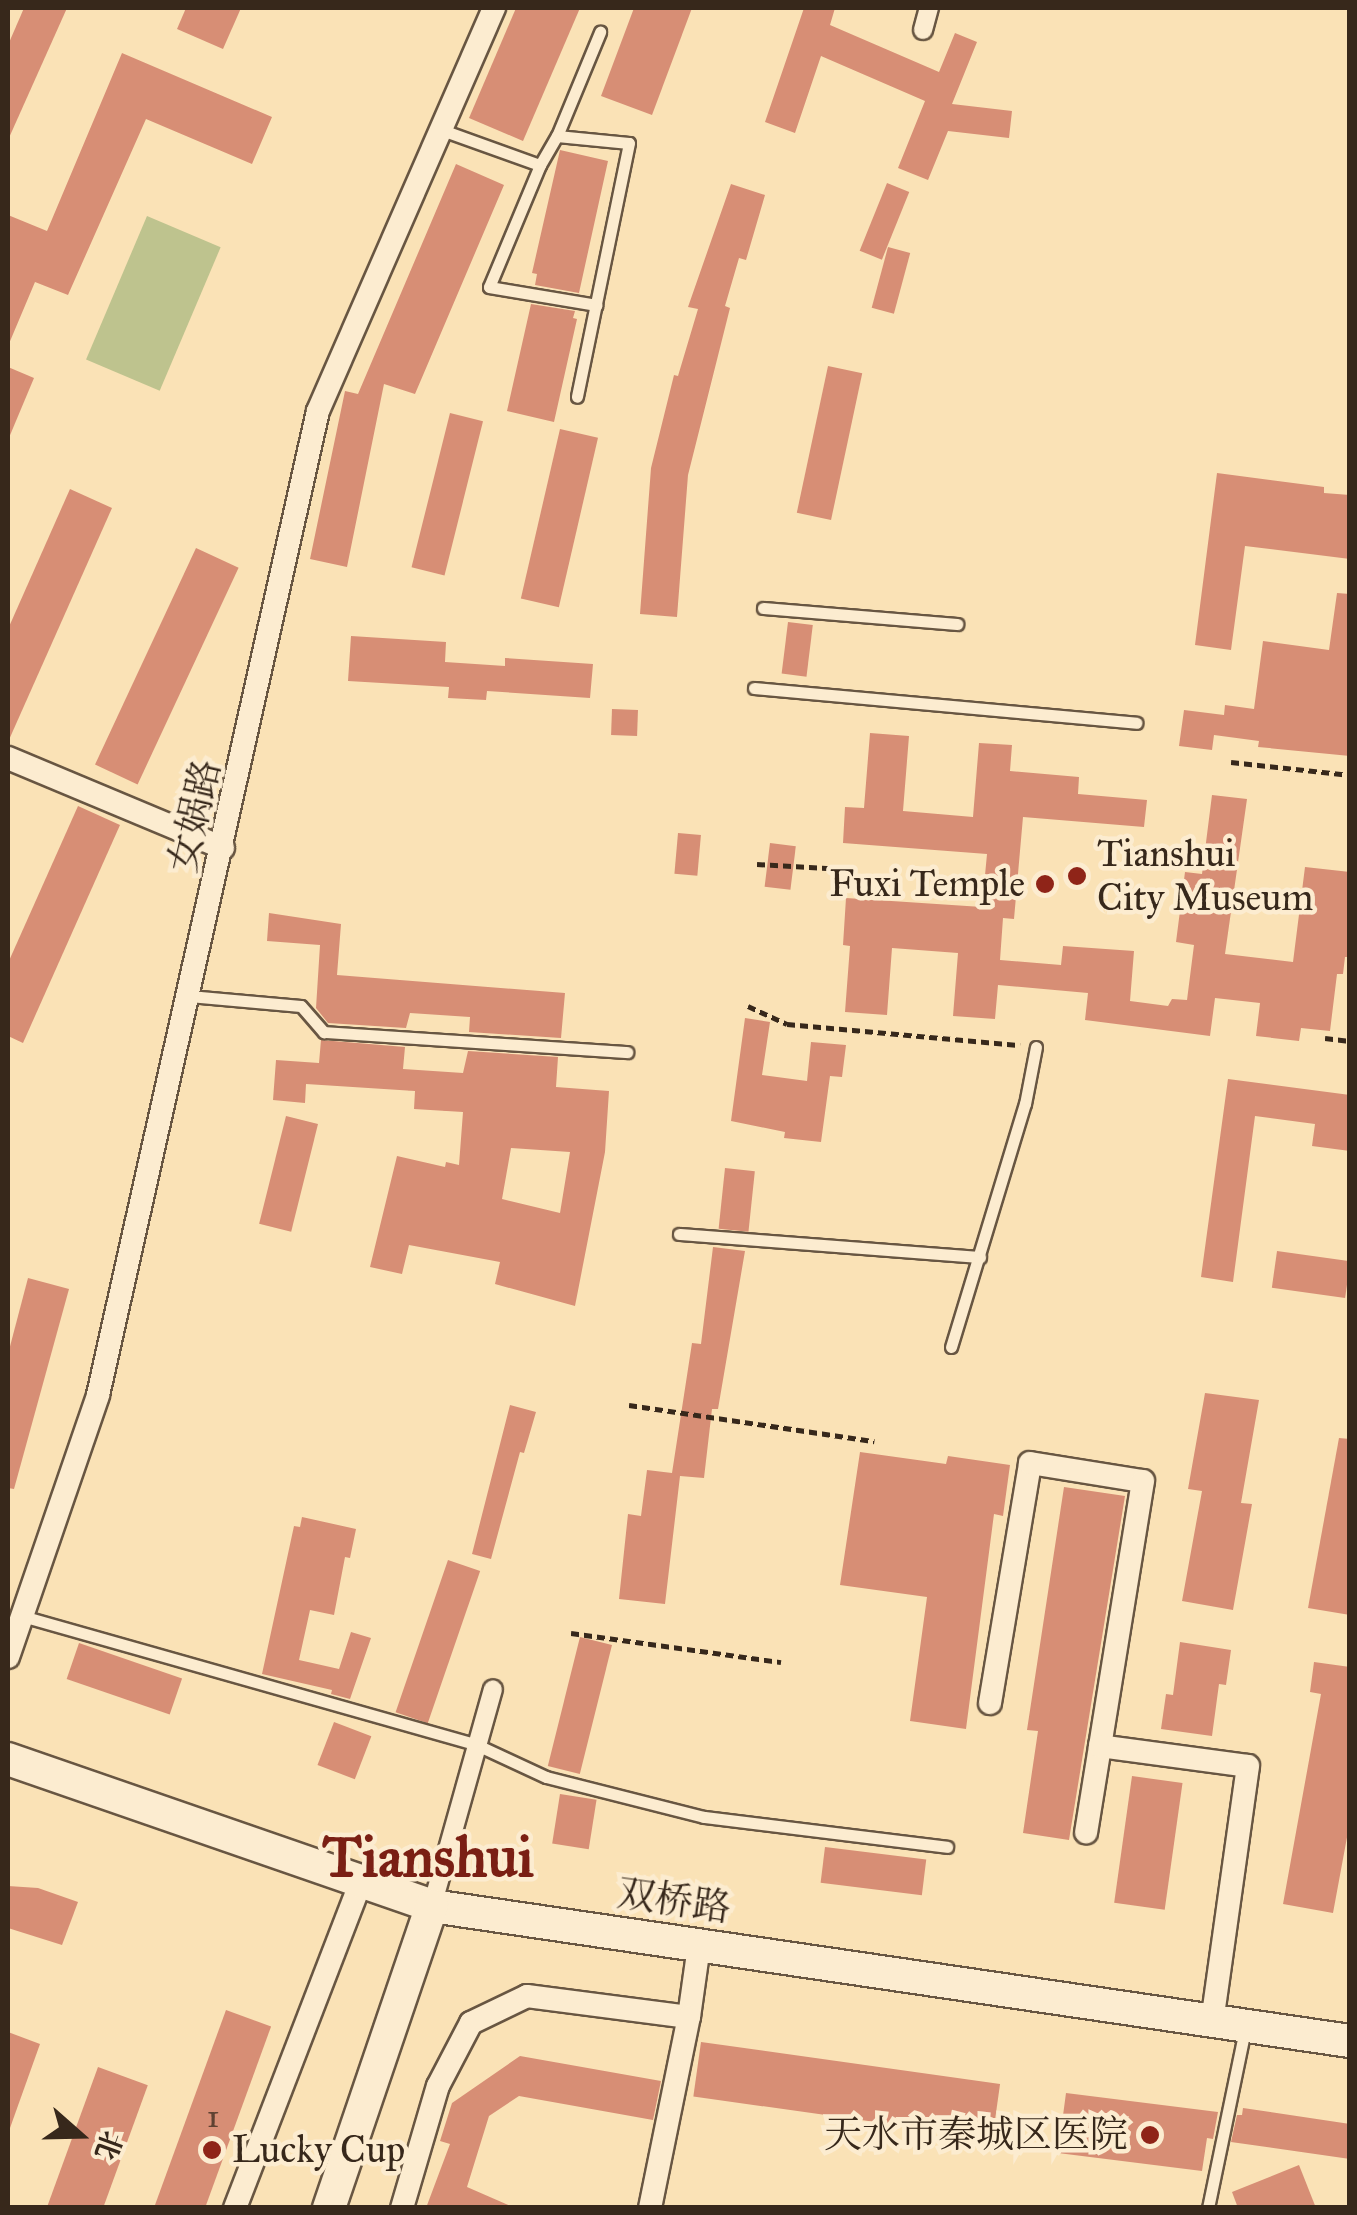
<!DOCTYPE html>
<html>
<head>
<meta charset="utf-8">
<style>
  body { margin:0 }
  #map { position:relative; width:1357px; height:2215px; overflow:hidden; background:#fae2b6; font-family:"IM FELL Great Primer","Noto Serif SC",serif }
  div>[style] { position:absolute }
  [style*='--x'] { left:calc(var(--x)*1px); top:calc(var(--y)*1px); width:calc(var(--w)*1px); rotate:calc(var(--a)*1deg) }
  .green>* { inset:0; background:#bec38e; transform-origin:0 0 }
  .building>* { inset:0; background:#d78e75; transform-origin:0 0 }
  .path>* { height:5px; margin-top:-2.5px; transform-origin:0; background:repeating-linear-gradient(90deg,#37281b 0 8px,transparent 0 13px) }
  .roads { filter:drop-shadow(2px 0 #685642) drop-shadow(-2px 0 #685642) drop-shadow(0 2px #685642) drop-shadow(0 -2px #685642) }
  .service>* { height:11px; margin:-5.5px; padding:0 5.5px; transform-origin:5.5px; border-radius:5.5px; background:#fcecd0 }
  .pedestrian>* { height:18px; margin:-9px; padding:0 9px; transform-origin:9px; border-radius:9px; background:#fcecd0 }
  .minor>* { height:22px; margin:-11px; padding:0 11px; transform-origin:11px; border-radius:11px; background:#fcecd0 }
  .secondary>* { height:32px; margin:-16px; padding:0 16px; transform-origin:16px; border-radius:16px; background:#fcecd0 }
  .dots>* { width:28px; height:28px; translate:-50% -50%; box-sizing:border-box; border:5px solid #fcecd0; border-radius:50% }
  span { translate:-50% -50%; white-space:nowrap; text-align:center; line-height:1.15; -webkit-text-stroke:9px #fcecd0; paint-order:stroke }
  .number-label { font-size:32px; color:#5f4232 }
  .number-label span { -webkit-text-stroke-width:0 }
  .street-label { font-size:38px; color:#37281b }
  .poi-label { font-size:38px; color:#37281b }
  .left { translate:0 -50%; text-align:left }
  .right { translate:-100% -50%; text-align:right }
  .town-label { font-size:58px; color:#7a1f14; font-weight:700 }
  .frame { position:absolute; inset:0; border:10px solid #37281b; pointer-events:none }
  .north { position:absolute; left:30px; top:2085px; width:100px; height:100px; -webkit-text-stroke:8px #fcecd0; paint-order:stroke; rotate:110deg; font-size:28px; font-weight:700; line-height:40px; text-align:center; color:#37281b }
  .north::after { content:''; display:block; margin:auto; width:35px; height:45px; background:#37281b; clip-path:polygon(50% 0,100% 100%,50% 72%,0 100%) }
</style>
</head>
<body>
<div id="map">
  <div class="green">
    <i style="left:147px;top:216px;width:80px;height:156px;rotate:23deg"></i>
  </div>
  <div class="building">
    <i style="clip-path:polygon(24px 8px,67px 8px,8px 140px,8px 45px)"></i>
    <i style="clip-path:polygon(186px 8px,241px 8px,223px 49px,177px 29px)"></i>
    <i style="clip-path:polygon(516px 8px,580px 8px,523px 141px,469px 118px)"></i>
    <i style="clip-path:polygon(634px 8px,692px 8px,652px 115px,601px 96px)"></i>
    <i style="clip-path:polygon(804px 8px,835px 8px,830px 25px,939px 72px,955px 33px,977px 42px,952px 104px,1012px 111px,1009px 138px,948px 131px,928px 180px,898px 168px,925px 101px,821px 56px,795px 133px,765px 122px)"></i>
    <i style="clip-path:polygon(122px 53px,272px 117px,252px 164px,146px 119px,68px 295px,35px 282px,8px 346px,8px 215px,47px 231px)"></i>
    <i style="clip-path:polygon(560px 150px,608px 161px,579px 293px,535px 285px,537px 274px,532px 273px)"></i>
    <i style="clip-path:polygon(456px 164px,504px 185px,415px 394px,384px 384px,347px 567px,310px 559px,345px 391px,358px 394px)"></i>
    <i style="left:887px;top:183px;width:24px;height:73px;rotate:22deg"></i>
    <i style="clip-path:polygon(731px 184px,765px 195px,746px 260px,739px 258px,725px 306px,730px 308px,688px 475px,677px 617px,640px 614px,651px 468px,674px 375px,678px 376px,698px 309px,688px 307px)"></i>
    <i style="left:888px;top:247px;width:23px;height:63px;rotate:15deg"></i>
    <i style="clip-path:polygon(531px 304px,575px 311px,573px 318px,577px 319px,554px 422px,507px 411px)"></i>
    <i style="left:828px;top:366px;width:35px;height:150px;rotate:12deg"></i>
    <i style="clip-path:polygon(8px 367px,34px 378px,8px 440px)"></i>
    <i style="left:450px;top:413px;width:34px;height:159px;rotate:14deg"></i>
    <i style="left:560px;top:429px;width:39px;height:174px;rotate:13deg"></i>
    <i style="clip-path:polygon(1217px 473px,1324px 487px,1324px 493px,1350px 495px,1350px 559px,1245px 546px,1231px 650px,1195px 645px)"></i>
    <i style="clip-path:polygon(70px 489px,112px 508px,8px 742px,8px 629px)"></i>
    <i style="left:196px;top:548px;width:47px;height:239px;rotate:25deg"></i>
    <i style="clip-path:polygon(1337px 593px,1350px 594px,1350px 756px,1258px 747px,1259px 741px,1214px 735px,1212px 750px,1179px 746px,1184px 710px,1224px 715px,1225px 705px,1254px 709px,1263px 641px,1329px 650px)"></i>
    <i style="left:788px;top:622px;width:25px;height:52px;rotate:7deg"></i>
    <i style="clip-path:polygon(351px 636px,446px 642px,445px 662px,505px 666px,505px 658px,593px 664px,590px 698px,487px 691px,486px 700px,448px 698px,449px 687px,348px 681px)"></i>
    <i style="left:612px;top:709px;width:26px;height:26px;rotate:2deg"></i>
    <i style="clip-path:polygon(870px 733px,909px 736px,903px 811px,973px 817px,979px 743px,1012px 745px,1010px 771px,1079px 777px,1078px 794px,1147px 800px,1144px 827px,1023px 817px,1014px 919px,1003px 918px,1000px 960px,1061px 965px,1063px 946px,1134px 951px,1130px 1001px,1168px 1006px,1172px 999px,1187px 1000px,1194px 945px,1176px 942px,1185px 872px,1202px 874px,1212px 795px,1247px 799px,1225px 954px,1293px 962px,1305px 867px,1350px 872px,1350px 957px,1345px 957px,1343px 974px,1337px 974px,1330px 1031px,1301px 1028px,1299px 1041px,1256px 1036px,1260px 1003px,1215px 998px,1210px 1036px,1085px 1020px,1088px 993px,998px 985px,995px 1019px,953px 1016px,958px 953px,892px 948px,887px 1015px,845px 1012px,850px 946px,843px 945px,846px 898px,982px 907px,987px 854px,843px 843px,845px 807px,864px 808px)"></i>
    <i style="clip-path:polygon(78px 806px,120px 825px,23px 1043px,8px 1036px,8px 963px)"></i>
    <i style="left:678px;top:833px;width:23px;height:41px;rotate:5deg"></i>
    <i style="left:770px;top:843px;width:26px;height:44px;rotate:7deg"></i>
    <i style="clip-path:polygon(269px 913px,341px 924px,337px 975px,565px 993px,561px 1038px,469px 1032px,470px 1017px,410px 1013px,406px 1028px,328px 1023px,316px 1008px,320px 945px,267px 941px)"></i>
    <i style="clip-path:polygon(745px 1018px,770px 1022px,762px 1075px,807px 1081px,811px 1042px,846px 1045px,842px 1077px,830px 1076px,821px 1142px,784px 1138px,785px 1132px,731px 1121px)"></i>
    <i style="clip-path:polygon(evenodd,321px 1040px,405px 1047px,403px 1069px,463px 1073px,468px 1051px,558px 1057px,556px 1087px,609px 1091px,605px 1152px,575px 1306px,495px 1284px,500px 1262px,409px 1245px,402px 1274px,370px 1267px,397px 1156px,445px 1167px,446px 1162px,459px 1165px,463px 1112px,414px 1109px,415px 1091px,306px 1084px,305px 1103px,273px 1100px,276px 1060px,319px 1063px,321px 1040px,511px 1148px,570px 1152px,560px 1213px,502px 1199px,511px 1148px)"></i>
    <i style="clip-path:polygon(1228px 1079px,1350px 1095px,1350px 1151px,1312px 1146px,1315px 1124px,1255px 1116px,1233px 1282px,1201px 1277px)"></i>
    <i style="left:286px;top:1116px;width:33px;height:111px;rotate:14deg"></i>
    <i style="left:725px;top:1168px;width:30px;height:61px;rotate:6deg"></i>
    <i style="clip-path:polygon(713px 1247px,745px 1251px,718px 1409px,712px 1409px,704px 1478px,680px 1476px,665px 1604px,619px 1599px,628px 1514px,641px 1516px,647px 1470px,672px 1473px,692px 1343px,701px 1344px)"></i>
    <i style="left:1277px;top:1251px;width:74px;height:37px;rotate:8deg"></i>
    <i style="clip-path:polygon(28px 1278px,69px 1289px,14px 1489px,8px 1488px,8px 1354px)"></i>
    <i style="clip-path:polygon(1205px 1393px,1259px 1400px,1241px 1503px,1252px 1504px,1233px 1610px,1182px 1601px,1202px 1491px,1188px 1489px)"></i>
    <i style="clip-path:polygon(510px 1405px,536px 1412px,524px 1453px,520px 1452px,491px 1559px,472px 1554px)"></i>
    <i style="clip-path:polygon(1339px 1438px,1350px 1439px,1350px 1615px,1308px 1608px)"></i>
    <i style="clip-path:polygon(860px 1452px,946px 1464px,948px 1456px,1010px 1465px,1003px 1516px,994px 1514px,966px 1729px,910px 1721px,927px 1597px,840px 1585px)"></i>
    <i style="clip-path:polygon(1064px 1487px,1125px 1496px,1069px 1840px,1023px 1833px,1038px 1731px,1027px 1730px)"></i>
    <i style="clip-path:polygon(302px 1517px,356px 1529px,350px 1558px,345px 1557px,334px 1615px,310px 1610px,299px 1660px,339px 1669px,351px 1632px,371px 1638px,350px 1699px,331px 1694px,332px 1690px,262px 1674px,294px 1526px,300px 1527px)"></i>
    <i style="left:448px;top:1560px;width:34px;height:161px;rotate:19deg"></i>
    <i style="left:580px;top:1637px;width:33px;height:133px;rotate:14deg"></i>
    <i style="clip-path:polygon(1180px 1642px,1231px 1650px,1226px 1685px,1219px 1684px,1212px 1736px,1161px 1729px,1166px 1694px,1173px 1695px)"></i>
    <i style="left:79px;top:1643px;width:109px;height:38px;rotate:19deg"></i>
    <i style="clip-path:polygon(1314px 1662px,1350px 1667px,1350px 1821px,1333px 1913px,1283px 1904px,1321px 1694px,1310px 1692px)"></i>
    <i style="left:334px;top:1722px;width:40px;height:46px;rotate:21deg"></i>
    <i style="left:1132px;top:1776px;width:51px;height:128px;rotate:8deg"></i>
    <i style="left:560px;top:1794px;width:37px;height:50px;rotate:9deg"></i>
    <i style="left:825px;top:1847px;width:102px;height:36px;rotate:7deg"></i>
    <i style="clip-path:polygon(8px 1886px,38px 1888px,78px 1902px,62px 1945px,8px 1928px)"></i>
    <i style="left:226px;top:2010px;width:48px;height:210px;rotate:20deg"></i>
    <i style="clip-path:polygon(8px 2032px,40px 2044px,10px 2128px,8px 2128px)"></i>
    <i style="left:701px;top:2042px;width:302px;height:55px;rotate:8deg"></i>
    <i style="clip-path:polygon(520px 2056px,661px 2081px,653px 2120px,519px 2096px,489px 2116px,467px 2187px,515px 2208px,426px 2208px,450px 2144px,440px 2141px,452px 2103px)"></i>
    <i style="left:98px;top:2067px;width:53px;height:150px;rotate:20deg"></i>
    <i style="clip-path:polygon(1066px 2093px,1218px 2112px,1213px 2139px,1207px 2138px,1202px 2171px,1058px 2153px)"></i>
    <i style="clip-path:polygon(1243px 2108px,1350px 2124px,1350px 2159px,1231px 2142px,1237px 2115px,1242px 2115px)"></i>
    <i style="clip-path:polygon(1299px 2165px,1316px 2208px,1238px 2208px,1232px 2192px)"></i>
  </div>
  <div class="path">
    <i style="--x:1231;--y:762;--w:120;--a:6.2"></i>
    <i style="--x:757;--y:864;--w:104;--a:3.3"></i>
    <i style="--x:748;--y:1006;--w:43;--a:24.8"></i>
    <i style="--x:787;--y:1024;--w:234;--a:5.2"></i>
    <i style="--x:1325;--y:1038;--w:25;--a:7"></i>
    <i style="--x:629;--y:1405;--w:248;--a:8.4"></i>
    <i style="--x:571;--y:1633;--w:212;--a:7.9"></i>
  </div>
  <div class="roads">
    <div class="service">
      <i style="--x:442;--y:130;--w:104;--a:19.7"></i>
      <i style="--x:540;--y:165;--w:34;--a:-60"></i>
      <i style="--x:557;--y:136;--w:72;--a:5.6"></i>
      <i style="--x:629;--y:143;--w:259;--a:101.6"></i>
      <i style="--x:557;--y:136;--w:113;--a:-67.5"></i>
      <i style="--x:540;--y:165;--w:132;--a:112.7"></i>
      <i style="--x:489;--y:287;--w:109;--a:9.5"></i>
      <i style="--x:763;--y:608;--w:195;--a:4.7"></i>
      <i style="--x:754;--y:688;--w:384;--a:5.2"></i>
      <i style="--x:189;--y:996;--w:112;--a:5.1"></i>
      <i style="--x:301;--y:1006;--w:35;--a:49"></i>
      <i style="--x:324;--y:1032;--w:304;--a:3.8"></i>
      <i style="--x:679;--y:1234;--w:302;--a:4.4"></i>
      <i style="--x:951;--y:1347;--w:254;--a:-73.1"></i>
      <i style="--x:1025;--y:1104;--w:58;--a:-79.1"></i>
      <i style="--x:22;--y:1616;--w:473;--a:15.8"></i>
      <i style="--x:477;--y:1745;--w:76;--a:24.9"></i>
      <i style="--x:546;--y:1777;--w:163;--a:14.2"></i>
      <i style="--x:704;--y:1817;--w:245;--a:7"></i>
      <i style="--x:1208;--y:2208;--w:182;--a:-78.3"></i>
    </div>
    <div class="pedestrian">
      <i style="--x:923;--y:30;--w:23;--a:-75"></i>
      <i style="--x:432;--y:1906;--w:225;--a:-74.3"></i>
    </div>
    <div class="minor">
      <i style="--x:8;--y:758;--w:233;--a:22.7"></i>
      <i style="--x:8;--y:1657;--w:277;--a:-71"></i>
      <i style="--x:98;--y:1395;--w:1008;--a:-77.4"></i>
      <i style="--x:318;--y:411;--w:440;--a:-66.4"></i>
      <i style="--x:990;--y:1703;--w:243;--a:-80.5"></i>
      <i style="--x:1030;--y:1463;--w:114;--a:9.1"></i>
      <i style="--x:1143;--y:1481;--w:356;--a:99.2"></i>
      <i style="--x:1100;--y:1746;--w:149;--a:7.7"></i>
      <i style="--x:1248;--y:1766;--w:258;--a:98"></i>
      <i style="--x:235;--y:2208;--w:350;--a:-68.9"></i>
      <i style="--x:402;--y:2208;--w:127;--a:-73.6"></i>
      <i style="--x:438;--y:2086;--w:71;--a:-62.4"></i>
      <i style="--x:471;--y:2023;--w:62;--a:-25.7"></i>
      <i style="--x:527;--y:1996;--w:163;--a:7.4"></i>
      <i style="--x:689;--y:2017;--w:72;--a:-82"></i>
      <i style="--x:650;--y:2208;--w:195;--a:-78.5"></i>
    </div>
    <div class="secondary">
      <i style="--x:8;--y:1759;--w:449;--a:19.1"></i>
      <i style="--x:432;--y:1906;--w:928;--a:8.37"></i>
      <i style="--x:329;--y:2208;--w:319;--a:-71.2"></i>
    </div>
  </div>
  <div class="dots">
    <i style="left:1077px;top:876px;background:#8f2418"></i>
    <i style="left:1045px;top:884px;background:#8f2418"></i>
    <i style="left:1150px;top:2135px;background:#8f2418"></i>
    <i style="left:212px;top:2150px;background:#8f2418"></i>
  </div>
  <div class="number-label">
    <span style="left:213px;top:2117px">1</span>
  </div>
  <div class="street-label">
    <span style="left:195px;top:816px;rotate:-77deg">女娲路</span>
    <span style="left:674px;top:1901px;rotate:8deg">双桥路</span>
  </div>
  <div class="poi-label">
    <span class="left" style="left:1097px;top:876px">Tianshui<br>City Museum</span>
    <span class="right" style="left:1025px;top:884px">Fuxi Temple</span>
    <span class="right" style="left:1128px;top:2135px">天水市秦城区医院</span>
    <span class="left" style="left:232px;top:2150px">Lucky Cup</span>
  </div>
  <div class="town-label">
    <span style="left:428px;top:1857px">Tianshui</span>
  </div>
  <div class="frame"></div>
  <div class="north">北</div>
</div>
</body>
</html>
